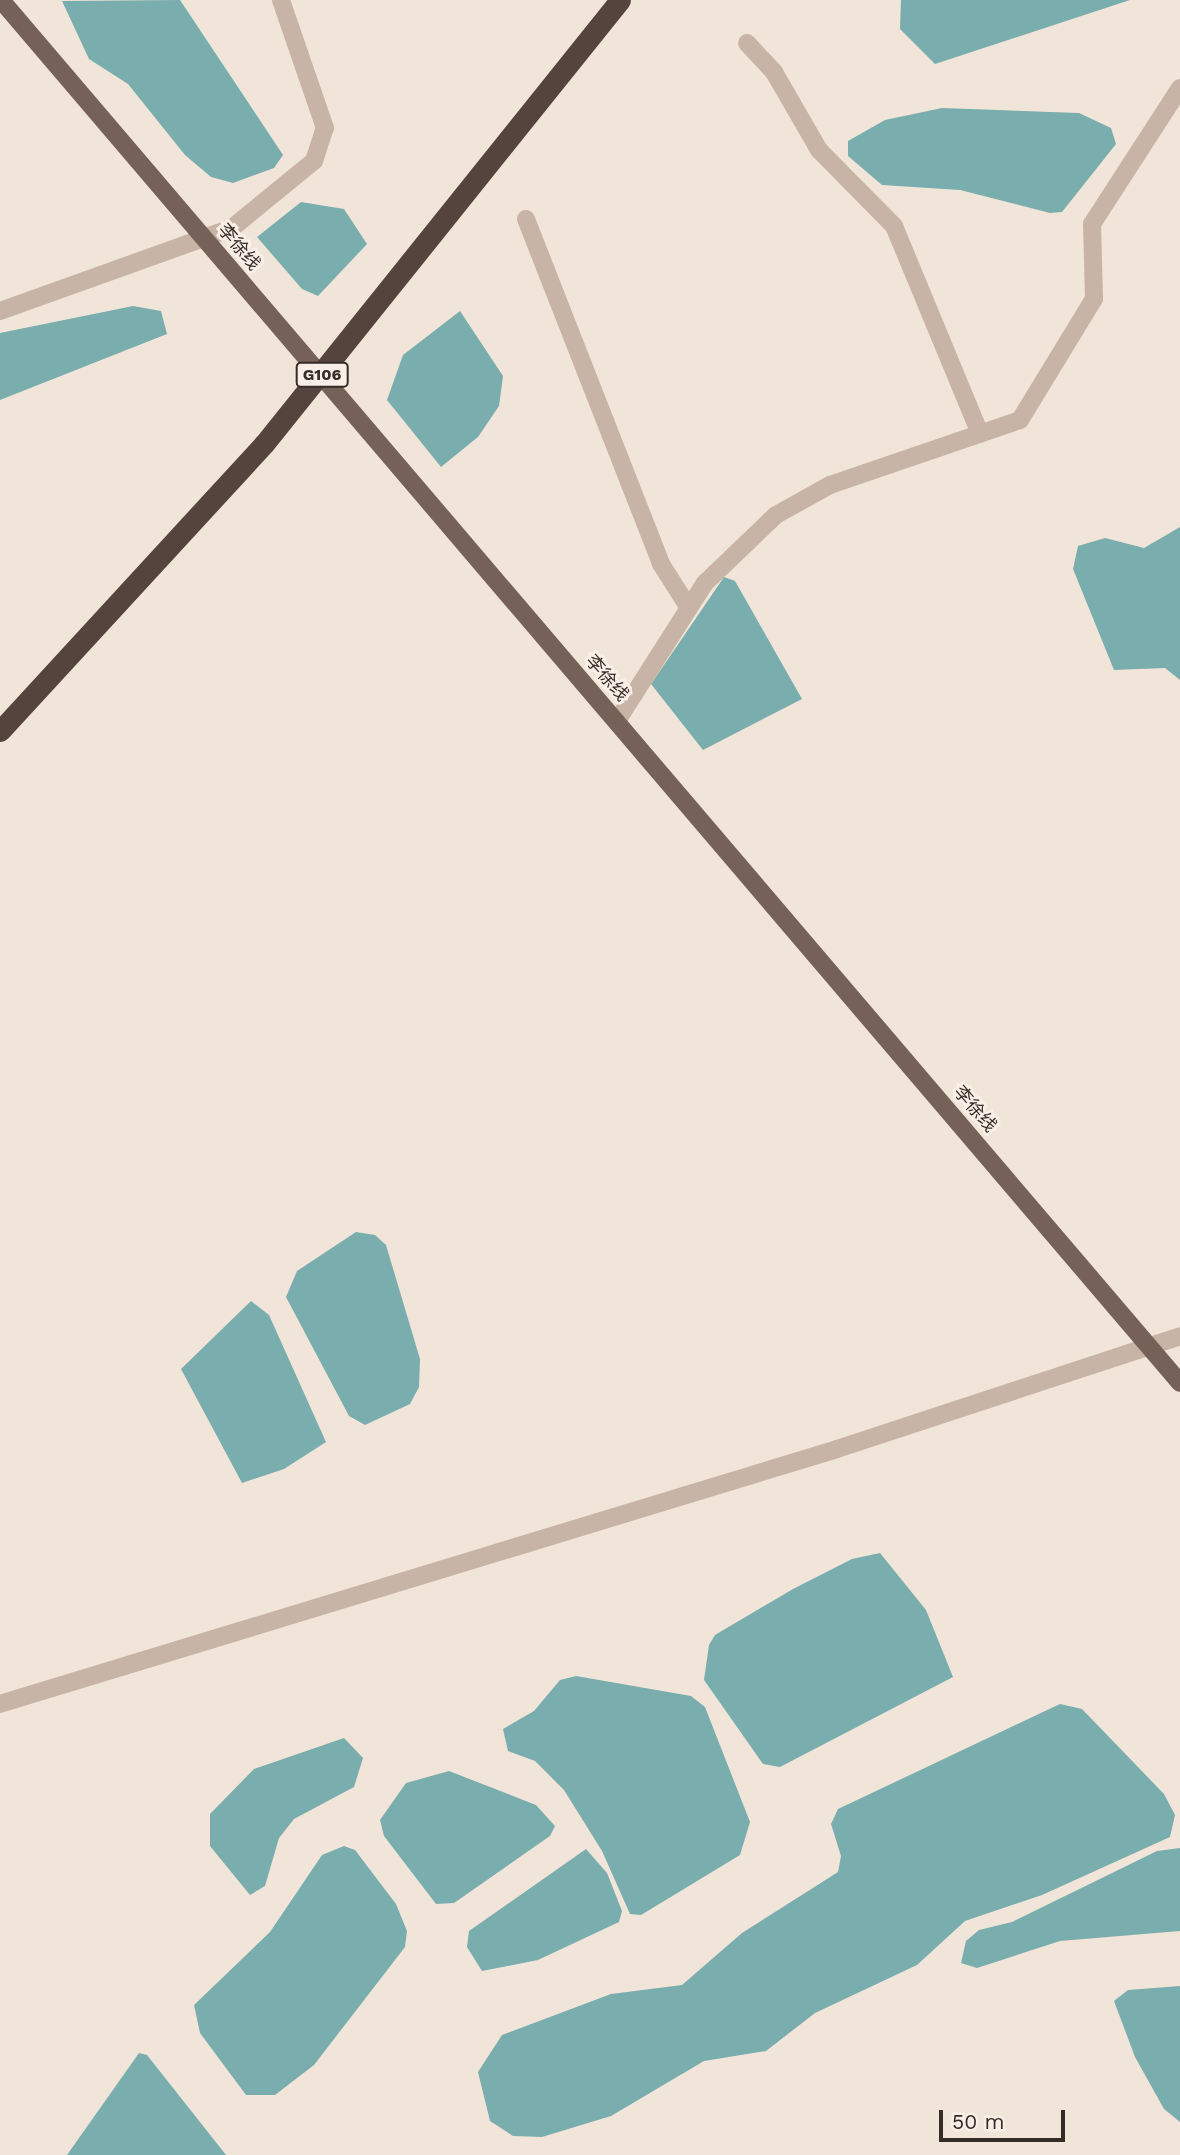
<!DOCTYPE html>
<html>
<head>
<meta charset="utf-8">
<style>
  body { margin:0 }
  #map { position:relative; width:1180px; height:2155px; overflow:hidden; background:#f1e5da; font-family:"Work Sans","Noto Sans SC",sans-serif }
  div>[style] { position:absolute }
  [style*='--x'] { left:calc(var(--x)*1px); top:calc(var(--y)*1px); width:calc(var(--w)*1px); rotate:calc(var(--a)*1deg) }
  .water>* { inset:0; background:#7aadad }
  .minor>* { height:18px; margin:-9px; padding:0 9px; transform-origin:9px; border-radius:9px; background:#c8b4a6 }
  .major>* { height:18px; margin:-9px; padding:0 9px; transform-origin:9px; border-radius:9px; background:#766158 }
  .highway>* { height:21px; margin:-10.5px; padding:0 10.5px; transform-origin:10.5px; border-radius:10.5px; background:#55443e }
  span { translate:-50% -50%; white-space:nowrap; text-align:center; line-height:1.15; -webkit-text-stroke:6px #f9efe6; paint-order:stroke }
  .shield-label span { padding:2px 5px; background:#f9efe6; border:2px solid; border-radius:5px; -webkit-text-stroke-width:0 }
  .shield-label { font-size:16px; color:#352b27; font-weight:700 }
  .street-label { font-size:18px; color:#352b27 }
  .scale { position:absolute; left:939px; top:2110px; width:126px; height:32px; box-sizing:border-box; border:4px solid #352b27; border-top:0; padding-left:9px; font-size:21px; line-height:24px; white-space:nowrap; color:#352b27; -webkit-text-stroke:5px #f9efe6; paint-order:stroke }
</style>
</head>
<body>
<div id="map">
  <div class="water">
    <i style="clip-path:polygon(180px 0,283px 155px,274px 168px,233px 183px,211px 177px,185px 155px,128px 84px,89px 59px,62px 1px)"></i>
    <i style="clip-path:polygon(901px 0,1130px 0,935px 64px,900px 29px)"></i>
    <i style="clip-path:polygon(942px 108px,1079px 113px,1111px 128px,1116px 144px,1062px 212px,1050px 213px,960px 190px,882px 185px,848px 156px,848px 141px,885px 120px)"></i>
    <i style="clip-path:polygon(301px 202px,344px 209px,367px 244px,318px 296px,302px 289px,257px 237px)"></i>
    <i style="clip-path:polygon(133px 306px,161px 311px,167px 334px,0 400px,0 333px)"></i>
    <i style="clip-path:polygon(460px 311px,503px 376px,499px 406px,478px 437px,441px 467px,387px 400px,403px 355px)"></i>
    <i style="clip-path:polygon(1180px 527px,1180px 680px,1165px 668px,1114px 670px,1073px 569px,1078px 546px,1105px 538px,1144px 548px)"></i>
    <i style="clip-path:polygon(724px 577px,735px 581px,802px 699px,703px 750px,651px 684px)"></i>
    <i style="clip-path:polygon(356px 1232px,375px 1235px,386px 1245px,420px 1359px,419px 1387px,410px 1404px,365px 1425px,349px 1416px,286px 1297px,297px 1271px)"></i>
    <i style="clip-path:polygon(251px 1301px,269px 1315px,326px 1442px,284px 1469px,242px 1483px,181px 1369px)"></i>
    <i style="clip-path:polygon(880px 1553px,926px 1610px,953px 1677px,780px 1767px,763px 1764px,704px 1680px,709px 1645px,715px 1635px,793px 1589px,852px 1559px)"></i>
    <i style="clip-path:polygon(576px 1676px,691px 1696px,705px 1707px,750px 1822px,740px 1855px,641px 1915px,630px 1914px,602px 1851px,564px 1790px,535px 1761px,508px 1751px,503px 1729px,534px 1711px,560px 1680px)"></i>
    <i style="clip-path:polygon(1060px 1704px,1082px 1709px,1164px 1794px,1175px 1815px,1170px 1837px,1042px 1895px,965px 1921px,917px 1965px,815px 2013px,766px 2051px,704px 2061px,611px 2116px,542px 2137px,513px 2136px,490px 2121px,478px 2072px,502px 2035px,611px 1994px,682px 1985px,742px 1933px,838px 1872px,841px 1856px,831px 1824px,838px 1809px)"></i>
    <i style="clip-path:polygon(344px 1738px,363px 1758px,354px 1787px,294px 1819px,279px 1838px,265px 1886px,250px 1895px,210px 1846px,210px 1814px,254px 1769px)"></i>
    <i style="clip-path:polygon(449px 1771px,536px 1805px,555px 1826px,550px 1836px,454px 1903px,436px 1904px,384px 1836px,380px 1820px,406px 1783px)"></i>
    <i style="clip-path:polygon(344px 1846px,355px 1850px,396px 1904px,407px 1931px,405px 1947px,314px 2065px,275px 2095px,246px 2095px,200px 2033px,194px 2005px,270px 1932px,322px 1855px)"></i>
    <i style="clip-path:polygon(1180px 1848px,1180px 1931px,1060px 1941px,977px 1968px,961px 1963px,966px 1941px,979px 1930px,1012px 1922px,1157px 1851px)"></i>
    <i style="clip-path:polygon(586px 1849px,607px 1873px,622px 1911px,619px 1922px,538px 1960px,482px 1971px,467px 1947px,469px 1931px)"></i>
    <i style="clip-path:polygon(1180px 1986px,1180px 2122px,1164px 2109px,1135px 2057px,1114px 2001px,1128px 1990px)"></i>
    <i style="clip-path:polygon(139px 2053px,147px 2055px,226px 2155px,67px 2155px)"></i>
  </div>
  <div class="minor">
    <i style="--x:747;--y:43;--w:40;--a:47"></i>
    <i style="--x:774;--y:72;--w:90;--a:60"></i>
    <i style="--x:819;--y:150;--w:107;--a:45.4"></i>
    <i style="--x:894;--y:226;--w:225;--a:67.5"></i>
    <i style="--x:526;--y:219;--w:370;--a:68.6"></i>
    <i style="--x:661;--y:564;--w:52;--a:57.5"></i>
    <i style="--x:0;--y:311;--w:246;--a:-19.7"></i>
    <i style="--x:232;--y:228;--w:106;--a:-39.3"></i>
    <i style="--x:314;--y:161;--w:35;--a:-72"></i>
    <i style="--x:325;--y:128;--w:135;--a:-109"></i>
    <i style="--x:617;--y:721;--w:164;--a:-57.5"></i>
    <i style="--x:705;--y:583;--w:98;--a:-43.8"></i>
    <i style="--x:776;--y:515;--w:62;--a:-29.1"></i>
    <i style="--x:830;--y:485;--w:201;--a:-18.9"></i>
    <i style="--x:1020;--y:420;--w:142;--a:-58.6"></i>
    <i style="--x:1094;--y:299;--w:75;--a:-91.5"></i>
    <i style="--x:1092;--y:224;--w:162;--a:-57.1"></i>
    <i style="--x:0;--y:1704;--w:875;--a:-16.94"></i>
    <i style="--x:837;--y:1449;--w:361;--a:-18.2"></i>
  </div>
  <div class="major">
    <i style="--x:1;--y:0;--w:1817;--a:49.55"></i>
  </div>
  <div class="highway">
    <i style="--x:0;--y:731;--w:390;--a:-47.4"></i>
    <i style="--x:264;--y:444;--w:569;--a:-51.28"></i>
  </div>
  <div class="shield-label">
    <span style="left:322px;top:375px">G106</span>
  </div>
  <div class="street-label">
    <span style="left:239px;top:247px;rotate:50deg">李徐线</span>
    <span style="left:607px;top:678px;rotate:49deg">李徐线</span>
    <span style="left:975px;top:1109px;rotate:49deg">李徐线</span>
  </div>
  <div class="scale">50 m</div>
</div>
</body>
</html>
